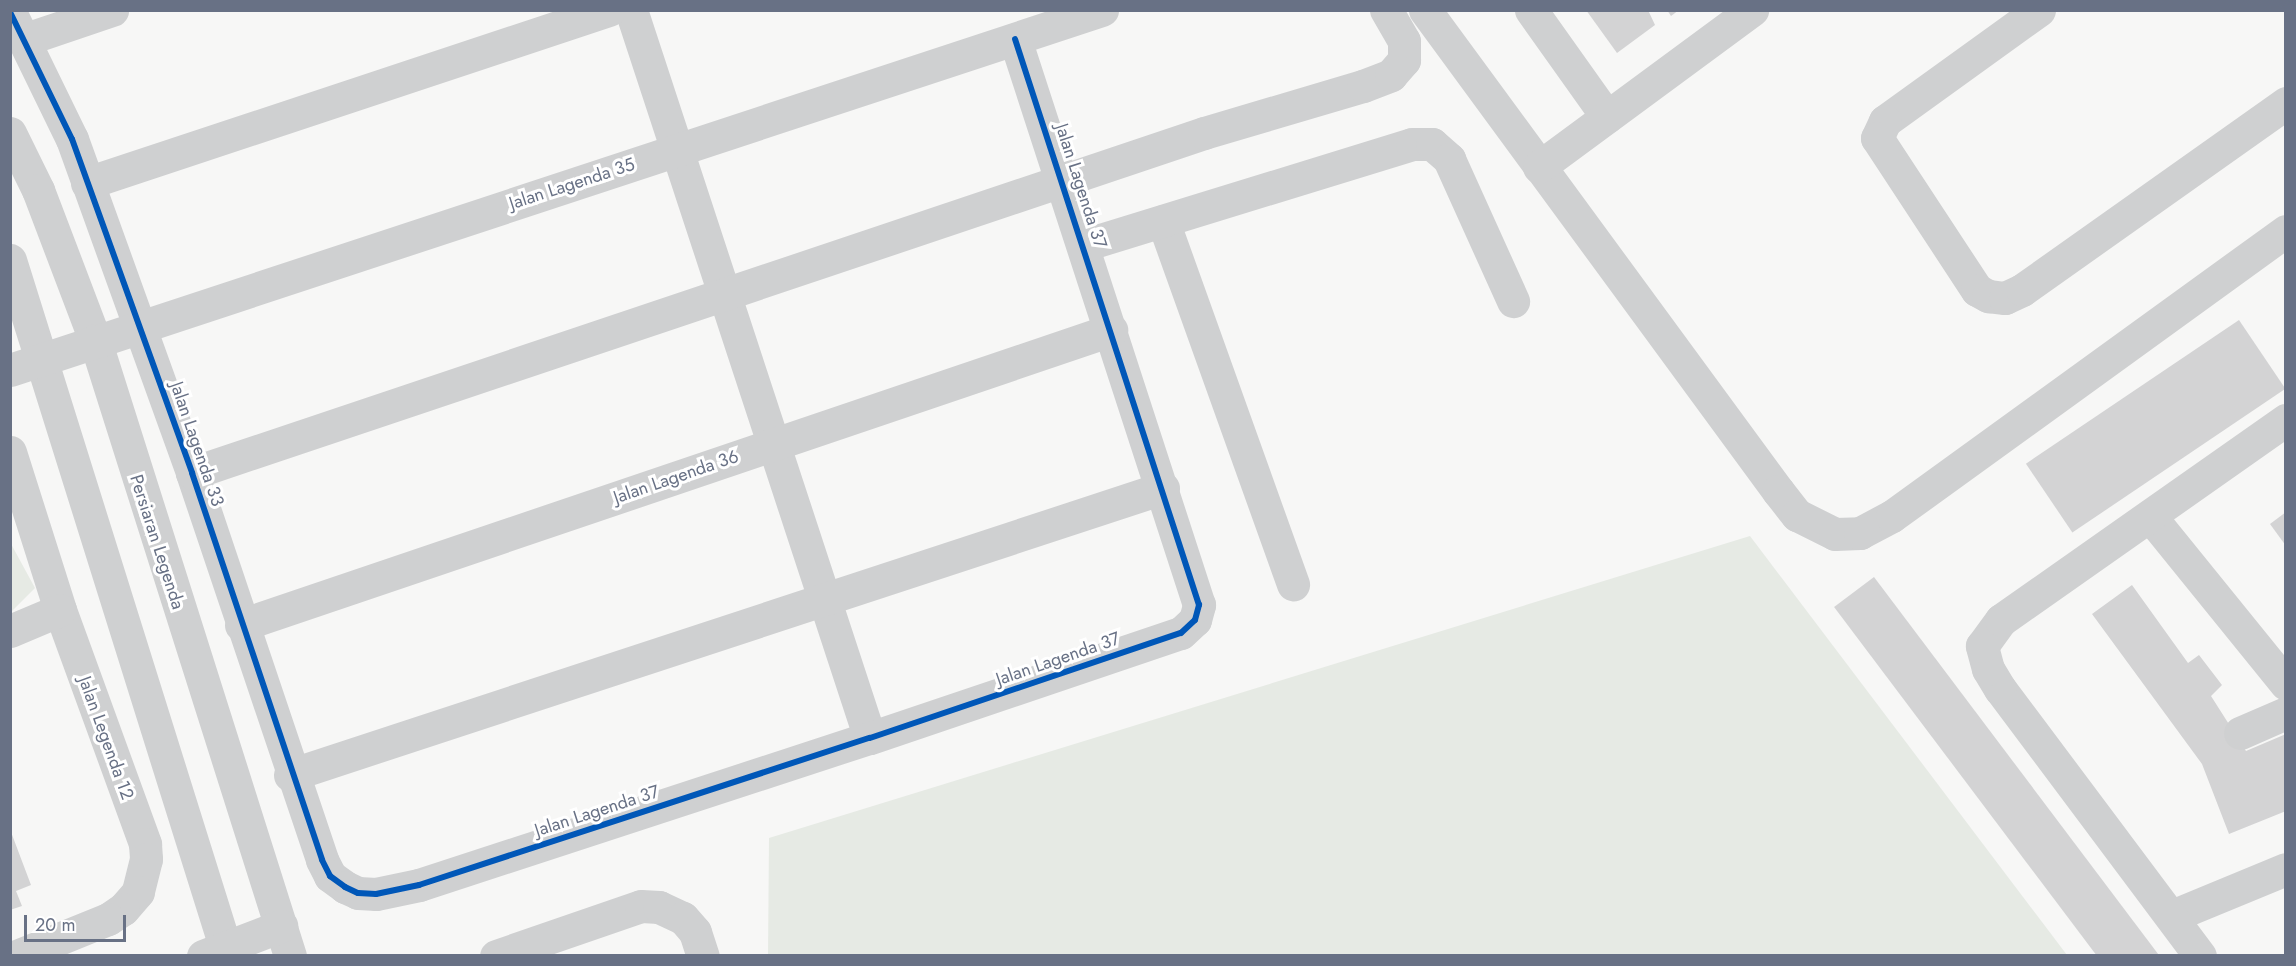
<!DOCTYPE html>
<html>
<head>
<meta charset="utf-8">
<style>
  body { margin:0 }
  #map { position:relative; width:2296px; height:966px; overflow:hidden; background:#f7f7f6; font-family:Jost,sans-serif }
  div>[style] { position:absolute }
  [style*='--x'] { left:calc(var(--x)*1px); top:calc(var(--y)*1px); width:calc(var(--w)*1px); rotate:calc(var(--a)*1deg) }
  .green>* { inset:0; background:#e6eae4 }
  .building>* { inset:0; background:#d3d3d4; transform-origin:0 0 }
  .minor>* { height:33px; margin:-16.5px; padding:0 16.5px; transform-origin:16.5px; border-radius:16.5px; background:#cfd0d1 }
  .cycleway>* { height:6px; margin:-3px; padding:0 3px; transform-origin:3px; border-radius:3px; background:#0057b8 }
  span { translate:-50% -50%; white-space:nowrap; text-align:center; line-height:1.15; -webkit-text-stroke:6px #fff; paint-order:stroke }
  .street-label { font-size:18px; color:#687185 }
  .frame { position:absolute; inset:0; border:12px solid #687185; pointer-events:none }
  .scale { position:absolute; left:24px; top:915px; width:102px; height:27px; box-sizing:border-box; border:3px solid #687185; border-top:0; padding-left:8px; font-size:18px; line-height:21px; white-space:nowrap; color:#687185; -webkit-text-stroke:4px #fff; paint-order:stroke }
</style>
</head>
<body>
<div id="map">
  <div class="green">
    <i style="clip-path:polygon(1750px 536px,2067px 955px,768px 955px,769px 838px)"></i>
    <i style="clip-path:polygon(10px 542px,35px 588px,11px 612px,10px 612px)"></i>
  </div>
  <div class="building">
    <i style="clip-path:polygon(1586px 10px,1648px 10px,1655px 25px,1617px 53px)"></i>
    <i style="clip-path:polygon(1667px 10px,1679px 10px,1671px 16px)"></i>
    <i style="left:2239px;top:320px;width:83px;height:257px;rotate:56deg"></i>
    <i style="clip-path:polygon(2286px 512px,2286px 546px,2270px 524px)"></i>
    <i style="left:1874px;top:577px;width:473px;height:50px;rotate:53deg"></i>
    <i style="clip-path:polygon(2132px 585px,2188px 663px,2199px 655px,2222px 685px,2211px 696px,2246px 751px,2286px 734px,2286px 811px,2229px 834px,2202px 764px,2092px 614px)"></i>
    <i style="clip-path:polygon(11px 832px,31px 885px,16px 891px,22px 906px,10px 910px)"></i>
  </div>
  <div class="minor">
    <i style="--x:631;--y:10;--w:766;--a:71.83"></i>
    <i style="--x:1425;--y:10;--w:597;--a:53.73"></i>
    <i style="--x:1778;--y:491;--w:31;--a:52"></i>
    <i style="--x:1797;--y:515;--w:42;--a:26.6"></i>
    <i style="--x:1835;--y:534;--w:25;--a:-2"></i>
    <i style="--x:1860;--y:533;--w:36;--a:-28"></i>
    <i style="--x:1892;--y:516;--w:486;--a:-35.9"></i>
    <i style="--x:1531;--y:10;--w:131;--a:54.6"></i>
    <i style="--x:2039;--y:10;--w:190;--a:144.2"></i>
    <i style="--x:1885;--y:121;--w:19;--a:115"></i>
    <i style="--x:1877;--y:138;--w:182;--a:56.7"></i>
    <i style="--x:1977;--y:290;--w:13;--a:29"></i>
    <i style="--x:1988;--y:296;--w:17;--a:7"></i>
    <i style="--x:2005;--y:298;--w:19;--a:-25"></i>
    <i style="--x:2022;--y:290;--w:324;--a:-35.3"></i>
    <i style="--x:10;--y:12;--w:141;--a:64"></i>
    <i style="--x:72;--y:139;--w:355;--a:70.2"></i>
    <i style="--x:192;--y:473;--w:408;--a:71.4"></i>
    <i style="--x:322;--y:860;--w:18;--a:63"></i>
    <i style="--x:330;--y:876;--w:19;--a:36"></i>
    <i style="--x:345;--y:887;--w:14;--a:25"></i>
    <i style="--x:358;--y:893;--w:18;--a:3"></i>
    <i style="--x:376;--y:894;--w:44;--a:-11.8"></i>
    <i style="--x:419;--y:885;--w:474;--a:-18.1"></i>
    <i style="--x:870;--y:738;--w:328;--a:-18.7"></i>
    <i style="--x:1181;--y:633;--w:19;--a:-43"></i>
    <i style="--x:1195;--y:620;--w:16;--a:-75"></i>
    <i style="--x:1199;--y:605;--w:595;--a:-108.01"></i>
    <i style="--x:26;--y:39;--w:91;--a:-18.6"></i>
    <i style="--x:10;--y:133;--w:64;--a:63.8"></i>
    <i style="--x:38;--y:190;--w:160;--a:69.2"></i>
    <i style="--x:95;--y:340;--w:646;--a:72.43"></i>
    <i style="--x:1539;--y:167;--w:265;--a:-36.4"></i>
    <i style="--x:87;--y:183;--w:550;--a:-18.34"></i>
    <i style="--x:1163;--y:221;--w:386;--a:70.3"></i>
    <i style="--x:1084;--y:245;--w:343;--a:-17.1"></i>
    <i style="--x:1412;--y:144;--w:20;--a:0"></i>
    <i style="--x:1432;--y:144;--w:23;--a:41"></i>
    <i style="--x:1449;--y:159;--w:156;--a:65.7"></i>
    <i style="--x:10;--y:260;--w:729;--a:72.61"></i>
    <i style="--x:10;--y:370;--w:1150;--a:-18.25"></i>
    <i style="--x:10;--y:452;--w:166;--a:72.4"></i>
    <i style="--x:60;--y:610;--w:249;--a:70"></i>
    <i style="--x:145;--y:844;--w:15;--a:86"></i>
    <i style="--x:146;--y:859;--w:34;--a:104"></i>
    <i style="--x:138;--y:892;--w:23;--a:131"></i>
    <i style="--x:123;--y:909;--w:18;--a:146"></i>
    <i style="--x:108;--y:919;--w:98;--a:157.9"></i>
    <i style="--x:192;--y:473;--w:1068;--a:-18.57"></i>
    <i style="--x:1204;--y:133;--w:166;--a:-16.5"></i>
    <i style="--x:1363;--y:86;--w:30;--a:-21"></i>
    <i style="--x:1391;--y:75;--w:20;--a:-49"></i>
    <i style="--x:1404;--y:60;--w:19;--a:-90"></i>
    <i style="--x:1404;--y:41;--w:36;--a:-120"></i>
    <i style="--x:2150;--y:516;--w:216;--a:51"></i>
    <i style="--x:241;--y:625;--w:919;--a:-18.73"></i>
    <i style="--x:10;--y:631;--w:54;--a:-22.8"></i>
    <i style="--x:2240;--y:733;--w:50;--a:-23.5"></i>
    <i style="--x:290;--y:775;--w:919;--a:-18.2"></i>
    <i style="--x:2172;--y:916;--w:123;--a:-22.4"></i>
    <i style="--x:203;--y:956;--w:84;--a:-21"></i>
    <i style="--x:496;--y:956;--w:153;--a:-19"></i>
    <i style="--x:641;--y:906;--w:18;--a:3"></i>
    <i style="--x:659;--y:907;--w:26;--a:25"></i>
    <i style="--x:683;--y:918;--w:18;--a:49"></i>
    <i style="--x:695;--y:932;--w:25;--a:72"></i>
    <i style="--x:2200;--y:956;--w:334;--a:-126.8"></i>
    <i style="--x:2000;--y:689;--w:23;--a:-121"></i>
    <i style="--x:1988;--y:669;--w:24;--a:-105"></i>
    <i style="--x:1982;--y:646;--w:32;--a:-54"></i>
    <i style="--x:2001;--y:620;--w:348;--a:-35.1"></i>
  </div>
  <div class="cycleway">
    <i style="--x:10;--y:12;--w:141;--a:64"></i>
    <i style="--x:72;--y:139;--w:355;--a:70.2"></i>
    <i style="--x:192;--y:473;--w:408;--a:71.4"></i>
    <i style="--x:322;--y:860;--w:18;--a:63"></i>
    <i style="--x:330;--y:876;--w:19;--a:36"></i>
    <i style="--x:345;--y:887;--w:14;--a:25"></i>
    <i style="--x:358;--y:893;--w:18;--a:3"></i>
    <i style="--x:376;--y:894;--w:44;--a:-11.8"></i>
    <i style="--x:419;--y:885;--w:474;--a:-18.1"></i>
    <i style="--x:870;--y:738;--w:328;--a:-18.7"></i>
    <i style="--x:1181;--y:633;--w:19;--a:-43"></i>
    <i style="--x:1195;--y:620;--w:16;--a:-75"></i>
    <i style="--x:1199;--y:605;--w:595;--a:-108.01"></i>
  </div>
  <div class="street-label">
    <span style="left:572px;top:184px;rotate:-18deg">Jalan Lagenda 35</span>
    <span style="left:1081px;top:186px;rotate:72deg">Jalan Lagenda 37</span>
    <span style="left:197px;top:444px;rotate:71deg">Jalan Lagenda 33</span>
    <span style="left:676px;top:477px;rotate:-19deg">Jalan Lagenda 36</span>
    <span style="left:157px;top:542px;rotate:72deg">Persiaran Legenda</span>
    <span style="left:1058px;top:659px;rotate:-19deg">Jalan Lagenda 37</span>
    <span style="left:106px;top:738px;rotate:70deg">Jalan Legenda 12</span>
    <span style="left:597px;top:811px;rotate:-18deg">Jalan Lagenda 37</span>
  </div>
  <div class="frame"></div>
  <div class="scale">20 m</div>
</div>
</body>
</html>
